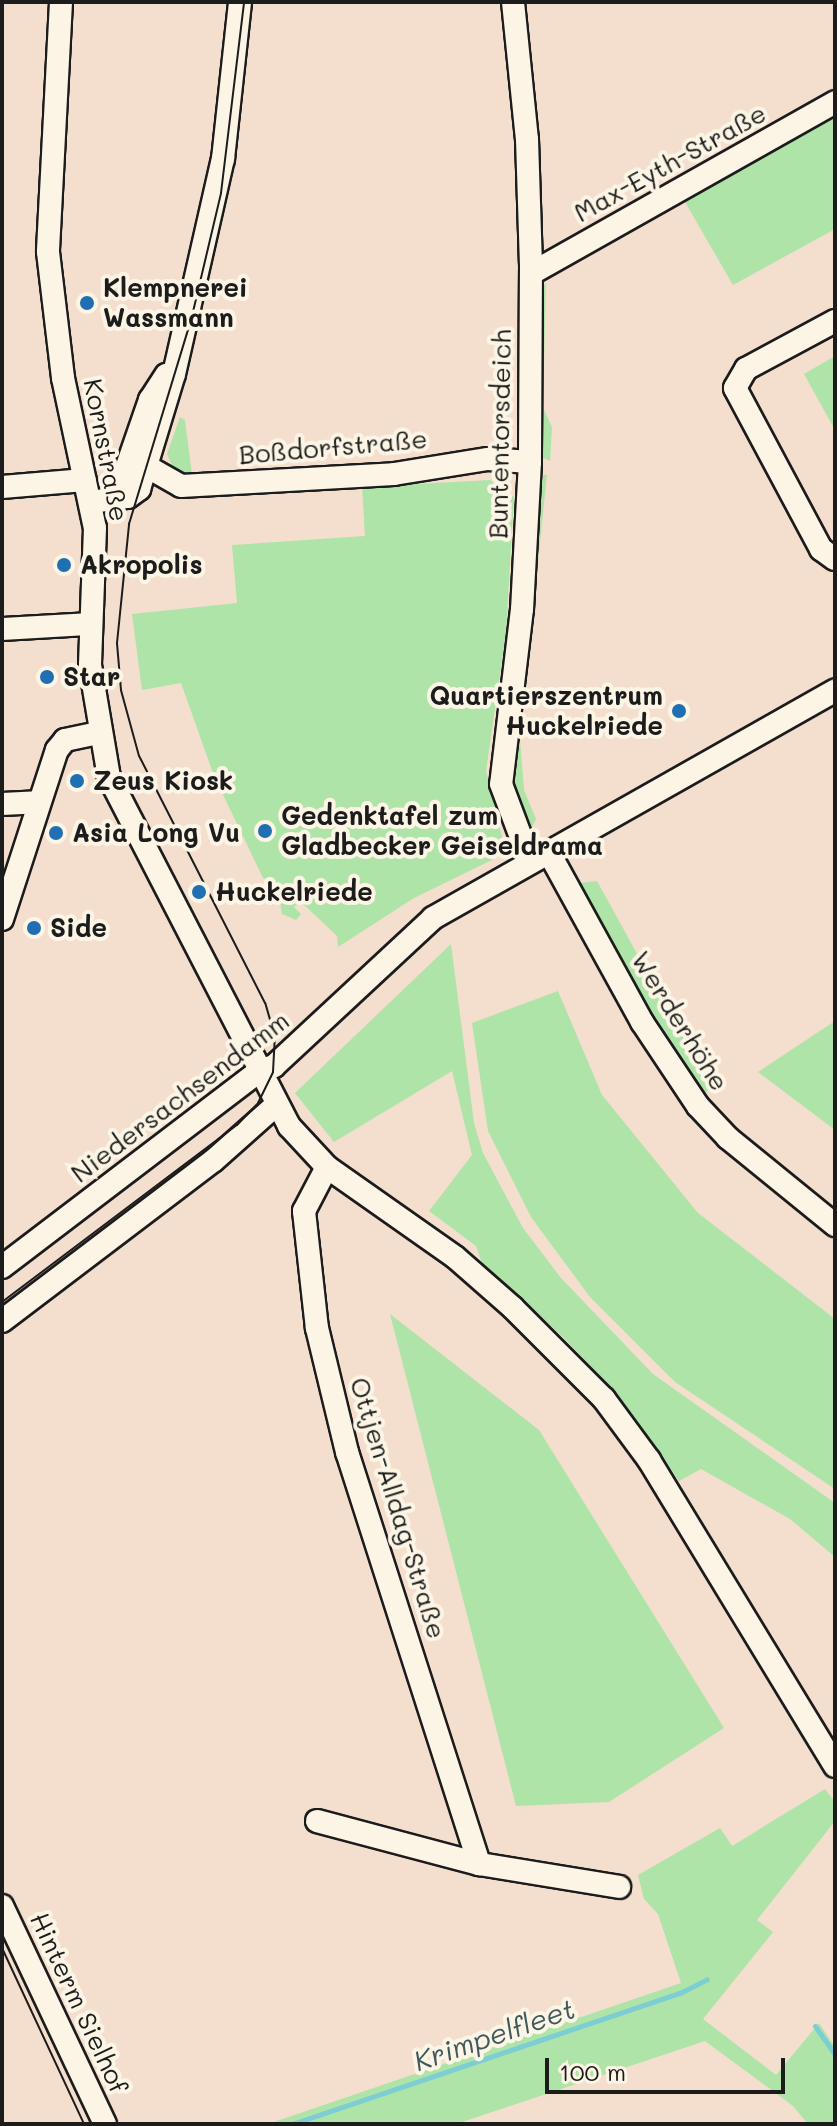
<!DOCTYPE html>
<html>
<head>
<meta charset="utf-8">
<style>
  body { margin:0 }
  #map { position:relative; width:837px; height:2126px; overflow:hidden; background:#f4dece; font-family:Mali,sans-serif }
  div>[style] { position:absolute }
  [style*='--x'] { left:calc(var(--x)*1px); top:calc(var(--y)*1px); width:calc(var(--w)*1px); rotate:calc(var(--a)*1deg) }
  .green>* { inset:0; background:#aee4a7 }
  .stream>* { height:5px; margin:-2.5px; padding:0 2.5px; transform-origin:2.5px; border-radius:2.5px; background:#7ccdd4 }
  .roads { filter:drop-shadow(2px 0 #1c1c1c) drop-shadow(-2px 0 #1c1c1c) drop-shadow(0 2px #1c1c1c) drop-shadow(0 -2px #1c1c1c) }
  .minor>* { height:22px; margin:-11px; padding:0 11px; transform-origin:11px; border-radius:11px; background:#fcf5e5 }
  .tram>* { height:2px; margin:-1px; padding:0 1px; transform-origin:1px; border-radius:1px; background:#1c1c1c }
  .dots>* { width:22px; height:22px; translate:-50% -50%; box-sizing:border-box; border:4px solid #fcf5e5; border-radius:50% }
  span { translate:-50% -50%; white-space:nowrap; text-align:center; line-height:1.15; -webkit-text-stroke:8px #fcf5e5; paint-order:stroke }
  .street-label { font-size:26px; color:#1c1c1c }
  .poi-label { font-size:26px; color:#1c1c1c; font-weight:700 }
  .left { translate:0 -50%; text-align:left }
  .right { translate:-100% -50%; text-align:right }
  .water-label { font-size:28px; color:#3e5a5c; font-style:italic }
  .frame { position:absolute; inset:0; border:4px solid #1c1c1c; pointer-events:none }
  .scale { position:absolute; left:545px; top:2058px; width:240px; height:36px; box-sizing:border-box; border:4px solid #1c1c1c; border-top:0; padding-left:10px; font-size:24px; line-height:28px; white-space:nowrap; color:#1c1c1c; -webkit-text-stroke:6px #fcf5e5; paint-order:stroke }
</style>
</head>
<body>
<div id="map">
  <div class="green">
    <i style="clip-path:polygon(835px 118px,835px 229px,733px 285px,685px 202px)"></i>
    <i style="clip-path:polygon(546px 282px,543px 408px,552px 427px,550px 461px,537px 455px,542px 289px)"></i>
    <i style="clip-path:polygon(835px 356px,835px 430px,804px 374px)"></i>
    <i style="clip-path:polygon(180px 417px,185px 420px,192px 475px,175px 473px,167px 454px)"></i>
    <i style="clip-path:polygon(547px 474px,520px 740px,524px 790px,536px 819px,529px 833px,514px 789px,513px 739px,537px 479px)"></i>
    <i style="clip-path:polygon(490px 480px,514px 497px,506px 632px,486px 771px,506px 853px,414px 898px,338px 947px,337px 936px,300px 901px,294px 907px,301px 914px,296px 920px,282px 914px,280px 902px,287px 888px,263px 878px,214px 776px,181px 683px,142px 690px,132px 614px,237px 603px,232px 545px,365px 536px,362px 487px)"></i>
    <i style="clip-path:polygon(597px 881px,711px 1088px,700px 1097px,643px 1009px,579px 883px)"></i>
    <i style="clip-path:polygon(451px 944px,474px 1123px,483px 1153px,523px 1228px,561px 1278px,653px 1374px,835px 1503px,835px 1557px,790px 1519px,701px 1469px,679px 1481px,613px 1391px,564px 1338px,482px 1263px,476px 1246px,429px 1211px,472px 1155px,452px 1071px,334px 1142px,295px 1093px)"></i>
    <i style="clip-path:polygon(558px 991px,602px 1095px,698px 1213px,835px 1319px,835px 1489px,675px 1382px,590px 1297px,531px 1217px,488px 1131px,472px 1023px)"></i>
    <i style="clip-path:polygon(835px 1021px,835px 1130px,758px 1072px)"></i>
    <i style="clip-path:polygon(390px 1314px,539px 1430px,724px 1728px,609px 1802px,516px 1806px)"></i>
    <i style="clip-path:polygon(825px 1789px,835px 1802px,835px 1821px,757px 1920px,773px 1932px,703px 2019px,776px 2075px,819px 2023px,835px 2047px,835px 2124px,808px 2124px,793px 2106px,705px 2041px,456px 2124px,268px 2124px,681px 1983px,658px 1914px,644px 1899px,638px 1875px,720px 1828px,732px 1846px)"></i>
  </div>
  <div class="stream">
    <i style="--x:815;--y:2026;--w:35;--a:55"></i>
    <i style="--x:292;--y:2124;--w:410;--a:-18.7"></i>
    <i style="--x:680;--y:1993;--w:30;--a:-27"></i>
  </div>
  <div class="roads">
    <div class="minor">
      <i style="--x:61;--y:2;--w:250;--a:93"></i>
      <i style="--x:48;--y:252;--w:127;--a:83.2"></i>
      <i style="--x:63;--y:378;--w:153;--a:78"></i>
      <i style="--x:95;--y:528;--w:137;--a:92.1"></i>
      <i style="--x:90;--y:665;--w:114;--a:80.4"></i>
      <i style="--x:109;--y:777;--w:393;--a:62.7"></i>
      <i style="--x:289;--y:1126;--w:56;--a:47.2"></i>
      <i style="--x:327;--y:1167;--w:156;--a:35.1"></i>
      <i style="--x:455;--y:1257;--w:77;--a:41.3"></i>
      <i style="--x:513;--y:1308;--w:129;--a:45"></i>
      <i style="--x:604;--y:1399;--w:76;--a:53.6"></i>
      <i style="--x:649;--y:1460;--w:358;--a:58.7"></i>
      <i style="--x:513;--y:2;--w:138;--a:84.2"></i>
      <i style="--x:527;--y:139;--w:125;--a:88.2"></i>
      <i style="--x:531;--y:264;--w:198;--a:90.3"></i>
      <i style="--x:530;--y:462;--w:147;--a:93.1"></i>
      <i style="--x:522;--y:609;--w:176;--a:96.8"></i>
      <i style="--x:501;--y:784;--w:82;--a:69.4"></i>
      <i style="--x:532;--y:273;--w:348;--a:-29.4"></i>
      <i style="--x:835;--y:321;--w:101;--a:151.7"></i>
      <i style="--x:746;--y:369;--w:22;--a:120"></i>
      <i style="--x:735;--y:388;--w:183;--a:61.9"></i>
      <i style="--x:821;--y:549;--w:17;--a:36"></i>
      <i style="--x:146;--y:466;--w:40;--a:29.7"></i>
      <i style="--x:181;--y:486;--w:213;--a:-3.2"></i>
      <i style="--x:394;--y:474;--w:95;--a:-9.1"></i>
      <i style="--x:488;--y:459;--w:42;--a:4.1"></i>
      <i style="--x:2;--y:487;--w:83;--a:-4.8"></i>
      <i style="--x:116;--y:498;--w:104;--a:-70.9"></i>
      <i style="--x:150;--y:400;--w:30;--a:-57"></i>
      <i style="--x:91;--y:502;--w:37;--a:-8"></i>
      <i style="--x:128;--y:497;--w:14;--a:-36"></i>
      <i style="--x:139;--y:489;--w:120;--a:-73.1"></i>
      <i style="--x:174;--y:374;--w:221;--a:-77.2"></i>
      <i style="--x:223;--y:159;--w:158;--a:-83.8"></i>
      <i style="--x:2;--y:629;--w:87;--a:-3.3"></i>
      <i style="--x:2;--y:804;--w:35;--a:-3"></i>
      <i style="--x:548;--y:851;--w:195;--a:61.2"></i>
      <i style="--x:642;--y:1022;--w:101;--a:56.3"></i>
      <i style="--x:698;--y:1106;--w:44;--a:46.8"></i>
      <i style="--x:728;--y:1138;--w:138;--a:39.1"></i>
      <i style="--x:2;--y:919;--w:178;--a:-72"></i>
      <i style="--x:57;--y:750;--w:13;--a:-51"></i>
      <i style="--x:65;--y:740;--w:34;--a:-12"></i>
      <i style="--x:327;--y:1167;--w:50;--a:117.6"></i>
      <i style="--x:304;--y:1211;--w:118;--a:83.7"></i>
      <i style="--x:317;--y:1328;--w:128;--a:76.4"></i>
      <i style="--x:347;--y:1452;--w:433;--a:72.2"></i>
      <i style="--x:2;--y:1267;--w:323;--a:-37.3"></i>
      <i style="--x:259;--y:1071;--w:16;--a:-18"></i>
      <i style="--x:274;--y:1066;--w:217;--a:-42.9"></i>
      <i style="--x:433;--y:918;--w:462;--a:-29.5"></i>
      <i style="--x:2;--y:1321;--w:265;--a:-37.2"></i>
      <i style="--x:213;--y:1161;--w:83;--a:-41.6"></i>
      <i style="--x:317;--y:1821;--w:168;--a:14.9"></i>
      <i style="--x:479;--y:1864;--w:142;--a:9.3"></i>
      <i style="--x:2;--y:1906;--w:241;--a:64.7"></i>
    </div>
  </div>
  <div class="tram">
    <i style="--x:2;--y:1302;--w:294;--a:-37"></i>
    <i style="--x:237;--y:1125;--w:30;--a:-46"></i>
    <i style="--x:258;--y:1103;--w:34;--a:-64"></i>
    <i style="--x:273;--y:1072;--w:35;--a:-87"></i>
    <i style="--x:275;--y:1037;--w:35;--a:-106"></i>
    <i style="--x:265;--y:1003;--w:277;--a:-117"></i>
    <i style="--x:139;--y:756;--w:68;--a:-105.3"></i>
    <i style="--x:121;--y:690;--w:47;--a:-94.9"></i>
    <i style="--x:117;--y:643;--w:120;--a:-84.2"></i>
    <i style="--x:129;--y:524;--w:217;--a:-73.1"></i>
    <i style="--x:192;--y:316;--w:126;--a:-76.7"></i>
    <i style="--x:221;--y:193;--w:192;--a:-83.1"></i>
    <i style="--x:2;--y:1948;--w:194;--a:65"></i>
  </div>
  <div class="dots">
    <i style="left:87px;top:303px;background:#1f6fb2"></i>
    <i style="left:64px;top:565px;background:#1f6fb2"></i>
    <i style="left:47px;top:677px;background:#1f6fb2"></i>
    <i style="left:679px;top:711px;background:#1f6fb2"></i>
    <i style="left:77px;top:781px;background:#1f6fb2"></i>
    <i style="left:265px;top:831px;background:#1f6fb2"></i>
    <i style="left:56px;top:833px;background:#1f6fb2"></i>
    <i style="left:199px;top:892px;background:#1f6fb2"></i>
    <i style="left:34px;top:928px;background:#1f6fb2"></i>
  </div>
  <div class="street-label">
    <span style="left:670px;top:163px;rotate:-29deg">Max-Eyth-Straße</span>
    <span style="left:500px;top:434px;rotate:-89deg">Buntentorsdeich</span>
    <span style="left:333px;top:447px;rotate:-5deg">Boßdorfstraße</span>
    <span style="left:106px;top:450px;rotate:79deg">Kornstraße</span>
    <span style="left:680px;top:1021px;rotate:58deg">Werderhöhe</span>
    <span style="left:180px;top:1097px;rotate:-37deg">Niedersachsendamm</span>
    <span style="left:398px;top:1508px;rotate:73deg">Ottjen-Alldag-Straße</span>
    <span style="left:79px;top:2003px;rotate:65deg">Hinterm Sielhof</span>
  </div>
  <div class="poi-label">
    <span class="left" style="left:103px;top:303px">Klempnerei<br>Wassmann</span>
    <span class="left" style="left:80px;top:565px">Akropolis</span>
    <span class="left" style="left:63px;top:677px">Star</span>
    <span class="right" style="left:663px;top:711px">Quartierszentrum<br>Huckelriede</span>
    <span class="left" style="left:93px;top:781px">Zeus Kiosk</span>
    <span class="left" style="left:281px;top:831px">Gedenktafel zum<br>Gladbecker Geiseldrama</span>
    <span class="left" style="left:72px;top:833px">Asia Long Vu</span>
    <span class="left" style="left:215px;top:892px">Huckelriede</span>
    <span class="left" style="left:50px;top:928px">Side</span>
  </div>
  <div class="water-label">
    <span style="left:494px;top:2034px;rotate:-19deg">Krimpelfleet</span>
  </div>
  <div class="frame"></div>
  <div class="scale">100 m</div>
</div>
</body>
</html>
